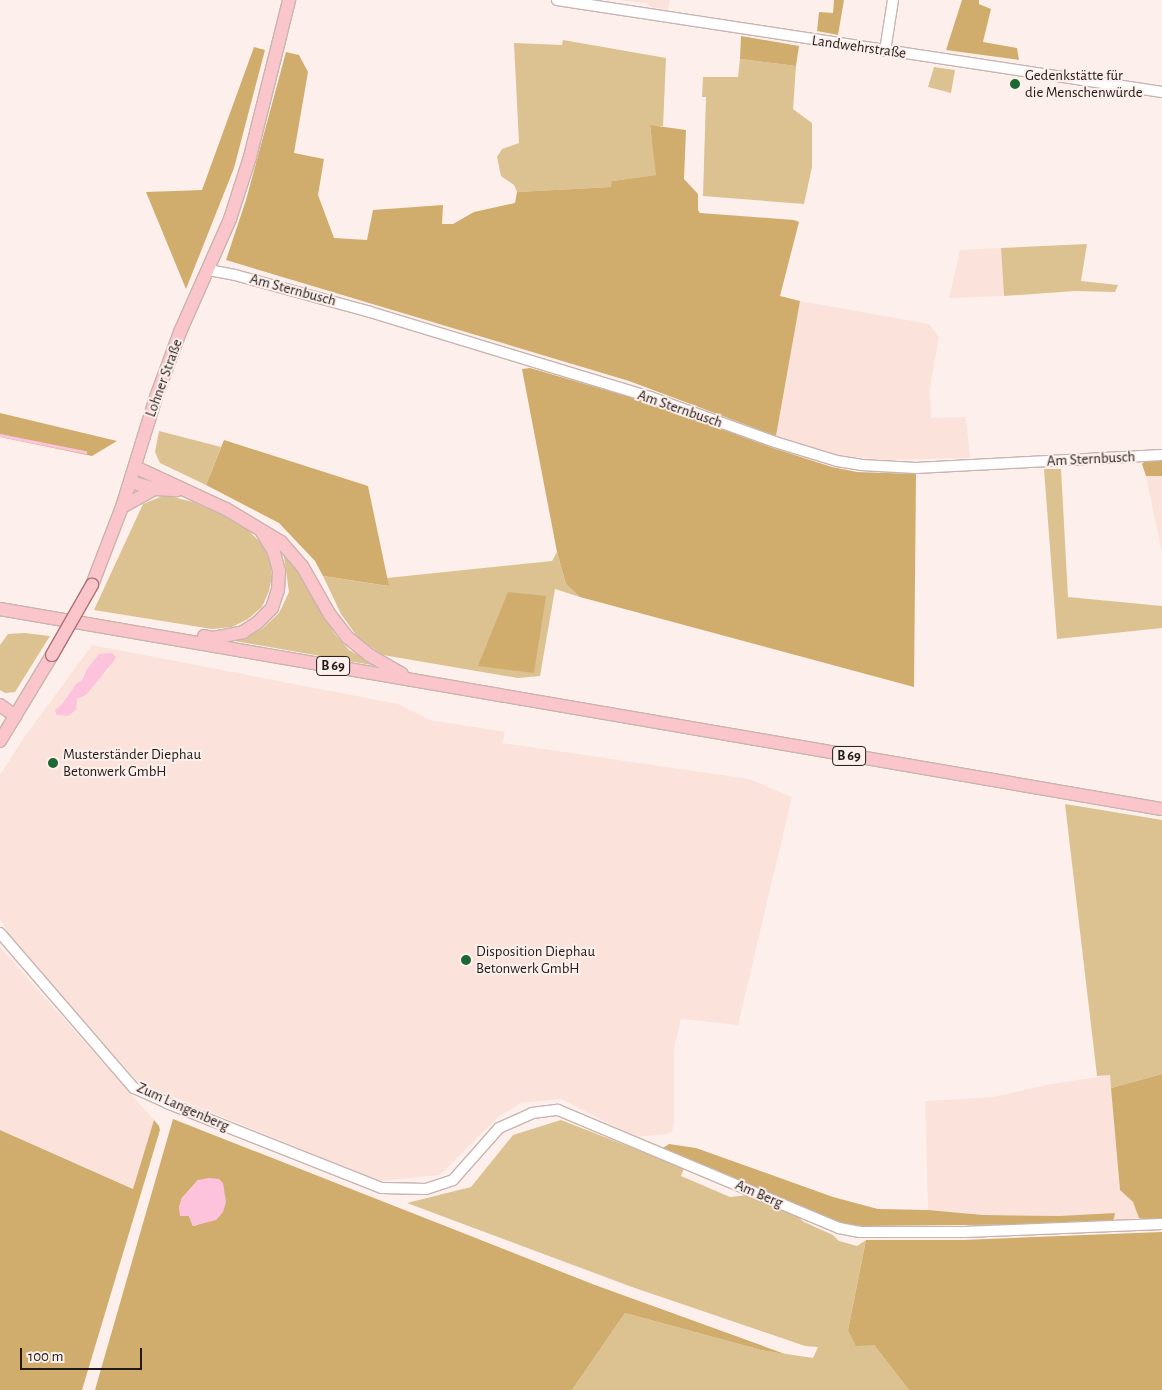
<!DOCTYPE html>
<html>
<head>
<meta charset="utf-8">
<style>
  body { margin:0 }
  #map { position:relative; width:1162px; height:1390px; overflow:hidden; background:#fdf0ec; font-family:"Alegreya Sans",sans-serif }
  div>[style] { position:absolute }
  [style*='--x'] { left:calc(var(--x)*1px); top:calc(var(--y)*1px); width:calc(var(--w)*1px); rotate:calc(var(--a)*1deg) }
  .built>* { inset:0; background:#fbe3dc }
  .green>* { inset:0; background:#dcc191 }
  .forest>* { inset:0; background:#d0ad6d }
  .water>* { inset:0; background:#fdc3dd }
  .stream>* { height:2.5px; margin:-1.25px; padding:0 1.25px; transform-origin:1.25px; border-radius:1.25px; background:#fdc3dd }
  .roads { filter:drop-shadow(1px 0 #c9b4af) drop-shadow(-1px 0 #c9b4af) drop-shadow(0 1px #c9b4af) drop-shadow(0 -1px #c9b4af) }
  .minor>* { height:10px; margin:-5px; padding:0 5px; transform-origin:5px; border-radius:5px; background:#fff }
  .major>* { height:12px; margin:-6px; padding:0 6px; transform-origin:6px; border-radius:6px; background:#fac5cb }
  .bridges { filter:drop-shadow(1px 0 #ac7076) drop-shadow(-1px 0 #ac7076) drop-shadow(0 1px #ac7076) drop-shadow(0 -1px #ac7076) }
  .major-bridge>* { height:12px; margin:-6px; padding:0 6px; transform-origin:6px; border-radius:6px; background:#fac5cb }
  .dots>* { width:14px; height:14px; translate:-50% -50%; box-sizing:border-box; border:2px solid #fdf0ec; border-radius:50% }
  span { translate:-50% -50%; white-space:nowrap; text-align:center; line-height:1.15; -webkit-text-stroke:4px #fdf0ec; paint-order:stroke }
  .shield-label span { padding:1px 4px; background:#fdf0ec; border:1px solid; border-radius:4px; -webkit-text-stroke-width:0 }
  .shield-label { font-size:14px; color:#221a18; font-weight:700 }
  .street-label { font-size:15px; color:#221a18 }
  .poi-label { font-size:15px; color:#221a18 }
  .left { translate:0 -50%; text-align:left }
  .scale { position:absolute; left:20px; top:1348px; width:122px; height:22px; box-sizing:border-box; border:2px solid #221a18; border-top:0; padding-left:6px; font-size:15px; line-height:18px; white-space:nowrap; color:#221a18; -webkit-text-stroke:4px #fdf0ec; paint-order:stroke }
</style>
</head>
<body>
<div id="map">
  <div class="built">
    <i style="clip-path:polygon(620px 0,670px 0,668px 10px,651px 7px,646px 3px)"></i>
    <i style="clip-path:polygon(1001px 248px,1004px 296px,949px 298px,960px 250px)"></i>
    <i style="clip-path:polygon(800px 301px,929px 324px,939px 337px,930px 389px,931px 418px,966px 417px,970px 458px,885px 460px,841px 456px,776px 436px)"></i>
    <i style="clip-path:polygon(1146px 476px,1162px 476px,1162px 553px)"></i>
    <i style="clip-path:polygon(evenodd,92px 645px,398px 704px,430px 720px,505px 732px,502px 743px,749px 779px,792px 797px,738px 1025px,681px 1019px,674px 1047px,674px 1123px,672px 1132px,667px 1134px,635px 1137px,561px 1099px,521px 1103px,498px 1117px,440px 1175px,380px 1181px,139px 1083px,14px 942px,0 919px,0 775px,23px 739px,92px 645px,99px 654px,116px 657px,106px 673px,100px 676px,86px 695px,77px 699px,64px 716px,56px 715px,55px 710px,62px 704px,76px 684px,82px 680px,83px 675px,99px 654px)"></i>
    <i style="clip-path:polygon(0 947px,154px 1120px,134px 1189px,0 1130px)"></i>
    <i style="clip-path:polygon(1110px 1075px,1120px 1190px,1133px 1202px,1139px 1218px,1112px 1222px,1114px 1213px,1059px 1216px,983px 1215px,928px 1210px,925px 1101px,994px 1097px,1051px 1084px)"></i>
  </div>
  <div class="green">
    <i style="clip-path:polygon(563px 40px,666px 58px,663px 126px,650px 126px,657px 175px,612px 181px,612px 187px,517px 192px,514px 185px,501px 176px,497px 157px,502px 149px,519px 143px,514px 43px,562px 45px)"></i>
    <i style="clip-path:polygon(740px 59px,796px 66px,793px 109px,812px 123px,812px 167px,804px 204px,703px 196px,706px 97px,702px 97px,703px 77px,738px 77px)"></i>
    <i style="clip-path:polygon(934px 67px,955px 70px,951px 93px,928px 87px)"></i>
    <i style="clip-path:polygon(1087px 244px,1081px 281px,1118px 285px,1115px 292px,1075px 291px,1004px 296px,1001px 248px)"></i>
    <i style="clip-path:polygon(159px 431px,221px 447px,206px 485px,160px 463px,155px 452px)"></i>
    <i style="clip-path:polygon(1044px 469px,1061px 469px,1068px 597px,1162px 606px,1162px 628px,1057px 639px)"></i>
    <i style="clip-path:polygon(165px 495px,193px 502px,222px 515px,248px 530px,263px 545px,270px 561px,272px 576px,269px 591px,262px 607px,248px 619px,232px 627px,212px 629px,94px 610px,143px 504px)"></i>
    <i style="clip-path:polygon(283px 550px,305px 581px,334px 633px,349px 650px,377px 666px,235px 641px,262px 629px,279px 613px,289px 592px)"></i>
    <i style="clip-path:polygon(557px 552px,566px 584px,580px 597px,555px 589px,540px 676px,518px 678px,383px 655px,359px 639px,341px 614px,323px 576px,388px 586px,387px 578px,552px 561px)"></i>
    <i style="clip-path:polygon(24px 633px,50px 636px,15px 692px,5px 693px,0 690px,0 645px,8px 634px)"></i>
    <i style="clip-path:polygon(1065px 804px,1162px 820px,1162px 1074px,1111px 1088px,1110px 1075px,1097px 1076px)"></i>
    <i style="clip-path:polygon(561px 1120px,684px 1168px,681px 1176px,730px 1197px,748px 1195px,795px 1215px,804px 1222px,833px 1235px,839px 1241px,857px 1246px,866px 1240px,848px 1330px,874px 1345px,909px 1390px,572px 1390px,625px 1313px,761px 1350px,813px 1358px,818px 1347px,805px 1346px,632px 1287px,407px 1203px,471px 1187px,513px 1135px)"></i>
  </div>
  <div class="forest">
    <i style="clip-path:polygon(834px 0,844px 0,838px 35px,817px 31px,819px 12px,833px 13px)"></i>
    <i style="clip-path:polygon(962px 0,979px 0,979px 4px,991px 9px,983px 42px,1017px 48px,1019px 60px,946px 50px)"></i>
    <i style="clip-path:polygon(741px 36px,799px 46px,796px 66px,740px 59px)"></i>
    <i style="clip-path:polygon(254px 47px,265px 50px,234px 168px,186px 289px,146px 192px,202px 190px)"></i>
    <i style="clip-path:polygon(286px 52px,299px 55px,308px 72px,294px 153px,324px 159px,318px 195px,334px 238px,367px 240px,373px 210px,443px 205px,442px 224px,453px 224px,474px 212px,515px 203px,517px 192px,611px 187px,612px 181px,656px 175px,650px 125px,686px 130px,684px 179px,698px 194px,698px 210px,700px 213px,794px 220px,799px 222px,780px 296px,800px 301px,776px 436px,629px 381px,226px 260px,246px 200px)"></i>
    <i style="clip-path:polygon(530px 368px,650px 403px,773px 448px,832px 467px,857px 472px,916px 474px,914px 687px,580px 597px,566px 584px,557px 552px,522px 369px)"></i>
    <i style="clip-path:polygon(0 413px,117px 441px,92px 456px,0 437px)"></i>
    <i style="clip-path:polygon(224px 440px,368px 486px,389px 586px,323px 576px,315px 561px,279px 523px,206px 485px)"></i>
    <i style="clip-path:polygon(1162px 460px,1162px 476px,1146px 476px,1142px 464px,1145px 461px)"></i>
    <i style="clip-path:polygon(508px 592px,546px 596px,534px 673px,478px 666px)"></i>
    <i style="clip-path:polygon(1162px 1074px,1162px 1219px,1148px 1220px,1139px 1218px,1133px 1202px,1120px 1190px,1111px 1088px)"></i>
    <i style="clip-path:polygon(evenodd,173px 1119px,595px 1285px,785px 1354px,761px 1350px,625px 1313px,572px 1390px,95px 1390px,173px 1119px,198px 1180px,198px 1225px,193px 1226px,189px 1216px,183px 1216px,179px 1207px,182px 1198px,198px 1180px)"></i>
    <i style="clip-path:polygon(154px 1120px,159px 1126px,160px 1130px,82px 1390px,0 1390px,0 1130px,133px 1189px)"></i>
    <i style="clip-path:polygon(669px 1144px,696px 1148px,833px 1197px,878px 1209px,928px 1210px,983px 1215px,1059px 1216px,1115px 1213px,1114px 1218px,1112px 1222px,1058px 1224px,862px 1226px,841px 1223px,663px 1148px)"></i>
    <i style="clip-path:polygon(1162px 1232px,1162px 1390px,909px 1390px,874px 1345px,856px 1346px,848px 1330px,866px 1240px,963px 1240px)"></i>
  </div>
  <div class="water">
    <i style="clip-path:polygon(112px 653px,116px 657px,114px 661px,86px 695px,77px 699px,76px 710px,68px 716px,56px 715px,55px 710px,62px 704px,76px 684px,82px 680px,87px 669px,99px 654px)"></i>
    <i style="clip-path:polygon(209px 1178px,219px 1179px,223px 1183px,226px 1202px,223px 1212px,216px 1220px,193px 1226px,189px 1216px,180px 1216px,179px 1207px,182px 1198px,198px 1180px)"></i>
  </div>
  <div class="stream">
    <i style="--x:0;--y:435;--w:87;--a:11.3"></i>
  </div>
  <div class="roads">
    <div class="minor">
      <i style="--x:557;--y:0;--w:612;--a:8.65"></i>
      <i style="--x:885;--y:51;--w:52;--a:-81.1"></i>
      <i style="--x:209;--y:270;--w:26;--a:11"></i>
      <i style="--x:235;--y:275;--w:140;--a:15.3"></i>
      <i style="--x:370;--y:312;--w:293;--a:16.9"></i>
      <i style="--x:650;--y:397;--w:133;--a:19.8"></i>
      <i style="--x:775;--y:442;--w:65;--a:17"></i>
      <i style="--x:837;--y:461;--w:24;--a:9"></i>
      <i style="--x:861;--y:465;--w:55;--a:3.1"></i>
      <i style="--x:916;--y:468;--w:246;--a:-3"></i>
      <i style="--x:0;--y:933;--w:205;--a:49.2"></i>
      <i style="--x:134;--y:1088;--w:36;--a:24"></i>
      <i style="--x:167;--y:1103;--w:231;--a:21.6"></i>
      <i style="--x:382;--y:1188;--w:44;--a:1.3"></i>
      <i style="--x:426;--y:1189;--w:28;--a:-18"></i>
      <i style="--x:453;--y:1180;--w:69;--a:-48.5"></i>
      <i style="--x:499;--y:1128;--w:36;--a:-24"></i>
      <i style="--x:532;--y:1113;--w:26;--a:-7"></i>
      <i style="--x:558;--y:1110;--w:305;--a:22.8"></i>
      <i style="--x:839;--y:1228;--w:21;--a:11"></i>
      <i style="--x:860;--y:1232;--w:104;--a:0"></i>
      <i style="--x:964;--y:1232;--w:198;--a:-2.3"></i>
    </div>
    <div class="major">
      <i style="--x:135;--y:467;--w:100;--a:24.8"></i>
      <i style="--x:226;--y:509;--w:64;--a:31"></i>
      <i style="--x:281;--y:542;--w:32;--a:49"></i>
      <i style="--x:302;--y:566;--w:56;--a:60.3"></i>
      <i style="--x:330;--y:615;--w:28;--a:52"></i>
      <i style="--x:347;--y:637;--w:28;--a:39"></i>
      <i style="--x:369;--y:655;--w:38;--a:30"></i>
      <i style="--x:131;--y:482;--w:25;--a:16"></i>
      <i style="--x:155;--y:489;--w:22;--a:3"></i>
      <i style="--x:122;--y:507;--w:38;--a:-29"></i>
      <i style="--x:92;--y:585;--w:84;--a:-69"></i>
      <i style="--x:122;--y:507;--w:115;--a:-72.8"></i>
      <i style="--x:156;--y:397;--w:69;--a:-69.7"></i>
      <i style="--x:180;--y:332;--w:124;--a:-66.1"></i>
      <i style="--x:230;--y:219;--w:65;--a:-72.1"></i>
      <i style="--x:250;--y:157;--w:162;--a:-76"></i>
      <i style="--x:0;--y:609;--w:1179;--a:9.77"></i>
      <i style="--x:204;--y:636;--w:9;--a:13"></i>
      <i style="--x:213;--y:638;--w:31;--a:-11"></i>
      <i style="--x:243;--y:632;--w:17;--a:-33"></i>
      <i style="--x:257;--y:623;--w:21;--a:-45"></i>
      <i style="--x:272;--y:608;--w:19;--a:-72"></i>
      <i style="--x:278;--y:590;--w:19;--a:-87"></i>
      <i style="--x:279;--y:571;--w:20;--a:-105"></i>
      <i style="--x:274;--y:552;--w:23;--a:-121"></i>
      <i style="--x:0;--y:705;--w:19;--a:36"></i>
      <i style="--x:0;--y:741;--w:100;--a:-58.8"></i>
    </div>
  </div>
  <div class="bridges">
    <div class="major-bridge">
      <i style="--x:52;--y:655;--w:81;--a:-60.3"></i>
    </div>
  </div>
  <div class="dots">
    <i style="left:1015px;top:84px;background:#1d6735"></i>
    <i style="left:53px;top:763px;background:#1d6735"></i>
    <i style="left:466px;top:960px;background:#1d6735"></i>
  </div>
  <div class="shield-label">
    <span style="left:333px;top:666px">B 69</span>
    <span style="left:849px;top:756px">B 69</span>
  </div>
  <div class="street-label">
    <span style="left:859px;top:47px;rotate:8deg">Landwehrstraße</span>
    <span style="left:293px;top:290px;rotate:15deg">Am Sternbusch</span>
    <span style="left:164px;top:378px;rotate:-70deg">Lohner Straße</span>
    <span style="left:680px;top:409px;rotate:19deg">Am Sternbusch</span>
    <span style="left:1091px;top:459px;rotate:-3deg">Am Sternbusch</span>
    <span style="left:183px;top:1107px;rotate:24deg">Zum Langenberg</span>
    <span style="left:759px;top:1194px;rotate:23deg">Am Berg</span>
  </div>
  <div class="poi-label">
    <span class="left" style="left:1025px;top:84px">Gedenkstätte für<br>die Menschenwürde</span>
    <span class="left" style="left:63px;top:763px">Musterständer Diephau<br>Betonwerk GmbH</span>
    <span class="left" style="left:476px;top:960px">Disposition Diephau<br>Betonwerk GmbH</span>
  </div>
  <div class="scale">100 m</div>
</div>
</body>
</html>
